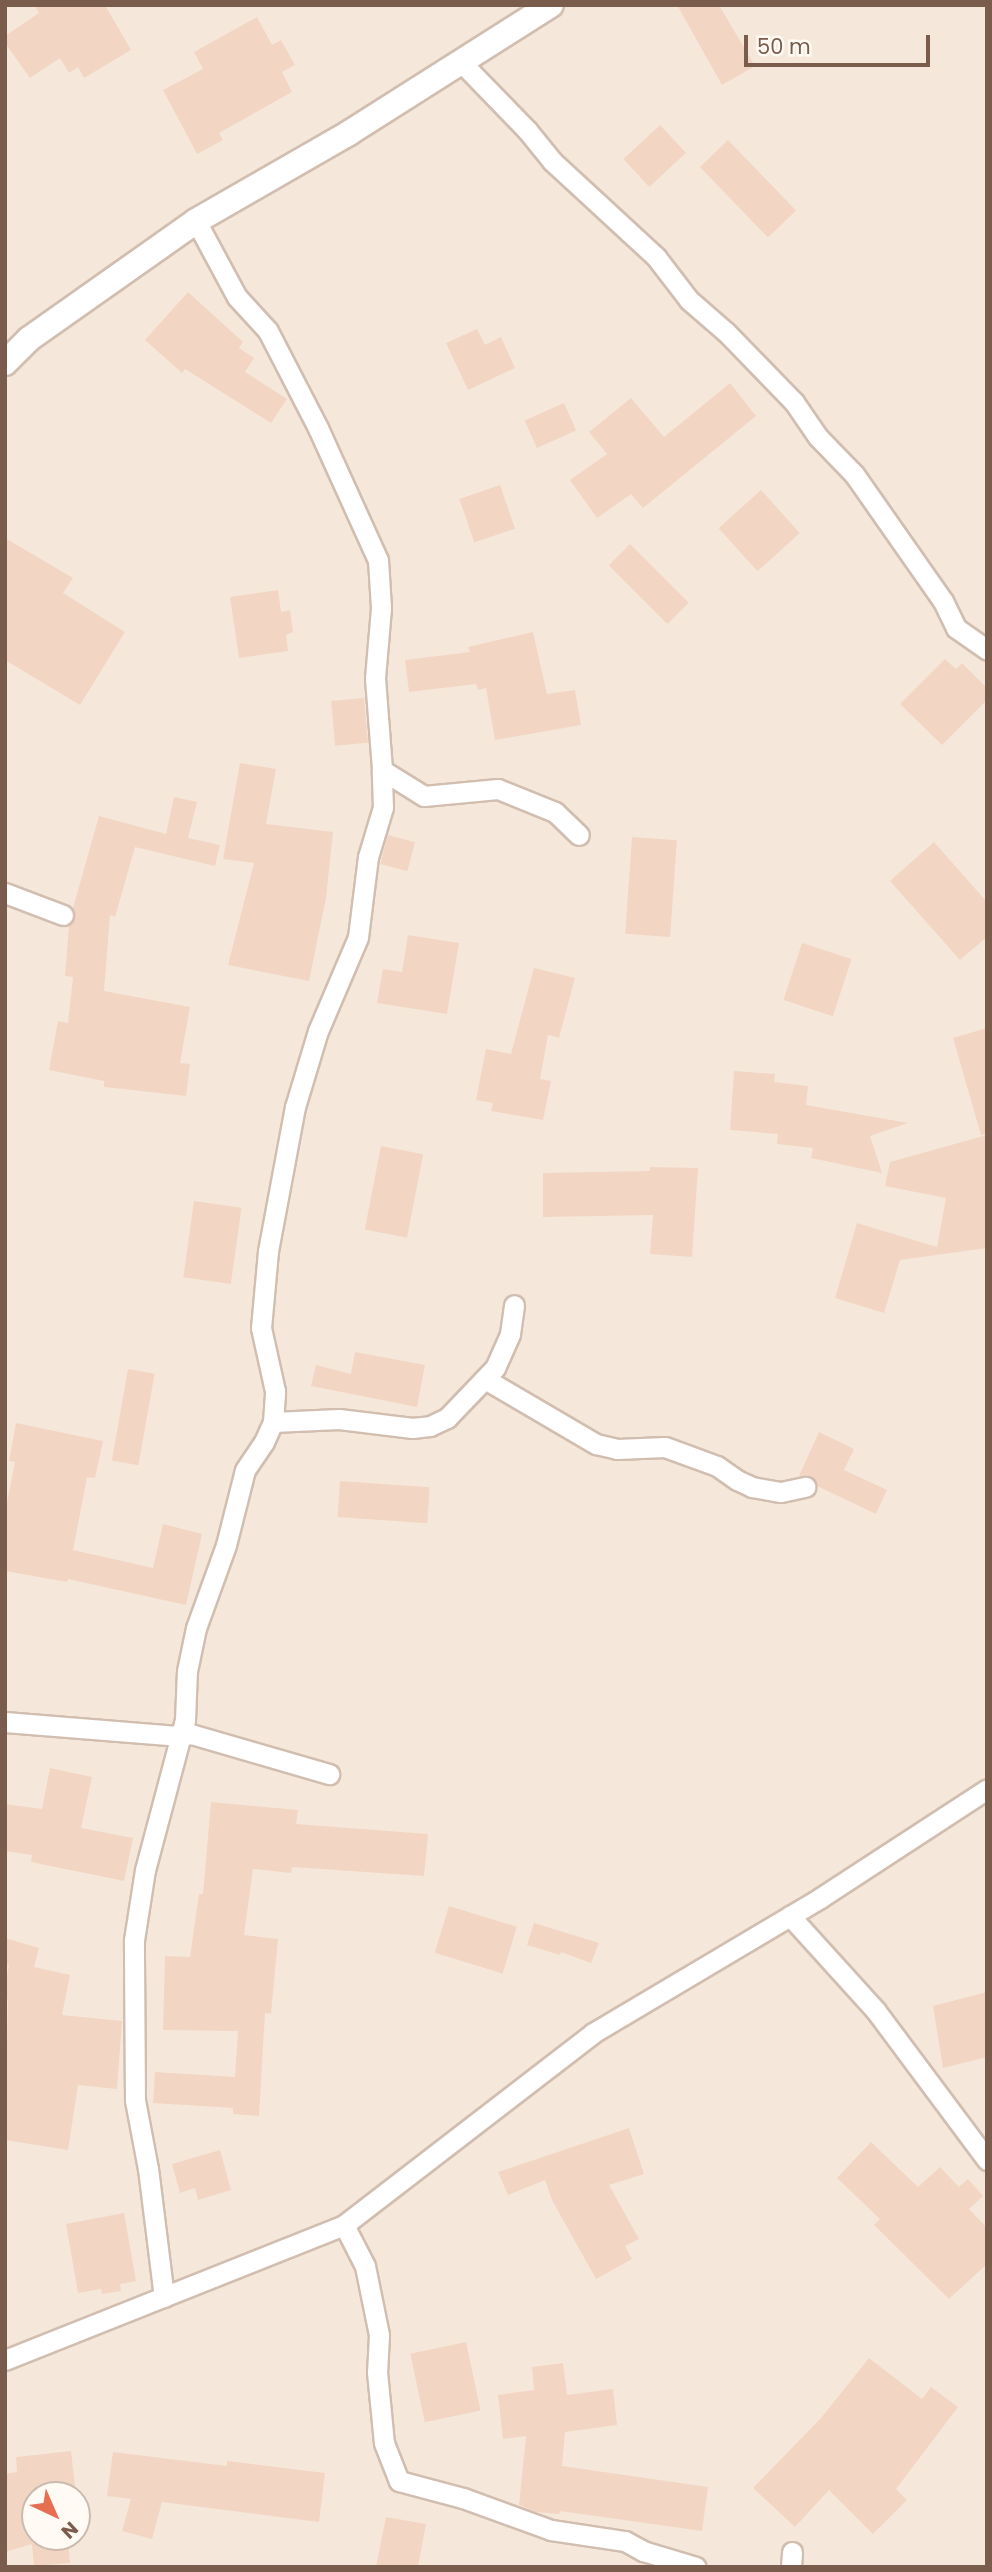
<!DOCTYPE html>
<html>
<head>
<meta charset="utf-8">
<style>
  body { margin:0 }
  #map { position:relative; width:992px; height:2572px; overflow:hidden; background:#fdf6ec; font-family:Poppins,sans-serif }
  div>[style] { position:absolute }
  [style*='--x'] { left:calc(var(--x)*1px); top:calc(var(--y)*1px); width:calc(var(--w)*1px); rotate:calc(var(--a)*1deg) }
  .residential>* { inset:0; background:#f5e8da }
  .building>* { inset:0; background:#f3d5c3; transform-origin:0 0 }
  .roads { filter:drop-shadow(2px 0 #d1beb0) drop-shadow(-2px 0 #d1beb0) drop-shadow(0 2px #d1beb0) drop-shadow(0 -2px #d1beb0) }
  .minor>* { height:19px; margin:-9.5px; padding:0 9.5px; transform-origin:9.5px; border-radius:9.5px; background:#fff }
  .tertiary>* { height:24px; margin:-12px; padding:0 12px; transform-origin:12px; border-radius:12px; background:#fff }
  span { translate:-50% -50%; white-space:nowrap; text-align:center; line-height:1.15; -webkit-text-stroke:5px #fffaf3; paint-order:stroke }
  .frame { position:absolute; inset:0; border:7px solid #7a5c4d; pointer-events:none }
  .north { position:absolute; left:21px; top:2481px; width:70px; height:70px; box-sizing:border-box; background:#fffaf3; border:2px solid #cabbb1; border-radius:50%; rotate:136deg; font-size:19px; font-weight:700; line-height:28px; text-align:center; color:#7a5c4d }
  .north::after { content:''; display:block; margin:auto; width:24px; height:32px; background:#e76f51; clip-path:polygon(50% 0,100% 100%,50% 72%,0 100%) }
  .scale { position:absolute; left:744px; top:35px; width:186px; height:32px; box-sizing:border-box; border:4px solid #7a5c4d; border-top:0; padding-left:9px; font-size:21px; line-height:24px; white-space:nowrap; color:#7a5c4d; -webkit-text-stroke:5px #fffaf3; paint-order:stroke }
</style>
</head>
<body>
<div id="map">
  <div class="residential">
    <i style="clip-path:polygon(evenodd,5px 5px,987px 5px,987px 2567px,5px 2567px,5px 5px,35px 2495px,77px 2495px,77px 2537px,35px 2537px,35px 2495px)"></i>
  </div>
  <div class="building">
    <i style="clip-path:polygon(34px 5px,105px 5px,131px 50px,84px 78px,78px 67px,69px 73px,60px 58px,30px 78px,5px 43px,5px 36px,39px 13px)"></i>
    <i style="clip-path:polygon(677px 5px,719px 5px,755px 66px,722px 85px)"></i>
    <i style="clip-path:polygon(257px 17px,272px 45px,281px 40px,295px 65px,282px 72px,292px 92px,219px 133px,223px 140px,197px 154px,163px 90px,203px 69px,194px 52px)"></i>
    <i style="left:660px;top:125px;width:38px;height:50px;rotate:47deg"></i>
    <i style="left:728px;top:140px;width:98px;height:39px;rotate:46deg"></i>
    <i style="clip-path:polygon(188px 292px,243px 342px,239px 348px,254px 358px,245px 372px,287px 399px,271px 423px,185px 369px,182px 373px,145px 340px)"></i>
    <i style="clip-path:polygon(477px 329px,485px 345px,501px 337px,515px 368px,468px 390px,446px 343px)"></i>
    <i style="clip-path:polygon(730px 383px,756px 416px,643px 508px,631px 494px,597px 518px,570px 480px,607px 454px,589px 432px,631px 398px,664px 437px)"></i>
    <i style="left:564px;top:403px;width:30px;height:43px;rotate:66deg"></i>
    <i style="left:500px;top:485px;width:46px;height:43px;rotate:71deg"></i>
    <i style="left:761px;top:490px;width:58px;height:57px;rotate:48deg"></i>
    <i style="clip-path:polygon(5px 538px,73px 578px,63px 593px,125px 632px,80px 705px,5px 660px)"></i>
    <i style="left:630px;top:544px;width:83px;height:30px;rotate:45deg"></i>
    <i style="clip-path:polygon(278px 590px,281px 612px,290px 610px,293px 632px,286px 635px,288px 651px,239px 658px,230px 597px)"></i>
    <i style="clip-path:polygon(533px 632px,547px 694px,575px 690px,581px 725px,495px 740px,486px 688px,478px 690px,476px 684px,409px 692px,405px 660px,470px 652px,468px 647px)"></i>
    <i style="clip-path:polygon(945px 659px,956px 669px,962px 663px,987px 688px,987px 700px,942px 745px,900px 704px)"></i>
    <i style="left:364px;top:698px;width:45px;height:33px;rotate:85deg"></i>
    <i style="clip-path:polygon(240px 763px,276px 769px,266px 824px,333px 832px,326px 898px,309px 981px,228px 965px,254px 863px,223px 859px)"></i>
    <i style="clip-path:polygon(174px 797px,197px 802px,188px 838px,220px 845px,215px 866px,135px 847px,115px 917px,110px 915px,104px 991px,190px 1007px,180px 1063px,190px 1064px,186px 1096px,104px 1087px,104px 1081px,49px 1070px,58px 1021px,68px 1023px,73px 977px,65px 976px,69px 925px,75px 919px,73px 908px,99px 816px,166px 834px)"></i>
    <i style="left:388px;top:835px;width:28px;height:30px;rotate:15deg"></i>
    <i style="left:632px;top:837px;width:45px;height:97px;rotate:4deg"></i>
    <i style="clip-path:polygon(934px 842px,987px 902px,987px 937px,960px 960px,890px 881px)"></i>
    <i style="clip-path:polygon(408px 935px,459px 943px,447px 1014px,377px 1003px,383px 969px,402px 972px)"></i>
    <i style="left:802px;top:943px;width:52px;height:60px;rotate:18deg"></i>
    <i style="clip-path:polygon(534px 968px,575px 978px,559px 1038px,548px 1035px,540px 1079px,551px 1081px,543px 1120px,491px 1111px,493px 1103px,476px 1100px,486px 1049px,511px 1054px)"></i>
    <i style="clip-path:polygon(987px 1028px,987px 1134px,981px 1135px,953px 1038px)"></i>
    <i style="clip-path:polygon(734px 1071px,775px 1074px,774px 1082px,808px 1086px,806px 1105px,908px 1123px,870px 1136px,882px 1173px,811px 1158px,813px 1148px,777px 1144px,778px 1134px,730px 1130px)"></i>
    <i style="clip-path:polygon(987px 1135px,987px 1248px,900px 1260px,884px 1313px,835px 1298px,857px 1223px,937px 1247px,946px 1198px,885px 1186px,890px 1162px)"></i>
    <i style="left:381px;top:1146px;width:43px;height:85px;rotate:11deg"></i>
    <i style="clip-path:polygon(650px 1167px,698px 1168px,692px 1257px,650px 1254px,653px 1215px,543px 1217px,543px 1173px,650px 1171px)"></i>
    <i style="left:194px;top:1201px;width:48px;height:77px;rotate:8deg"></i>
    <i style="clip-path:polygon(355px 1352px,425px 1365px,417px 1407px,311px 1386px,316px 1365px,351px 1374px)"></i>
    <i style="left:128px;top:1369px;width:27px;height:93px;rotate:10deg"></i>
    <i style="clip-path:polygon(16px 1423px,103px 1441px,95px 1478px,87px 1477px,73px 1550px,153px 1568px,163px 1524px,202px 1534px,186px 1605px,68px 1579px,67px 1582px,5px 1571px,5px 1513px,15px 1462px,9px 1461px)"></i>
    <i style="clip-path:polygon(819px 1432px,854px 1449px,844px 1470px,887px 1490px,876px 1514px,817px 1486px,809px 1476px,799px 1476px)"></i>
    <i style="left:340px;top:1481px;width:90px;height:36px;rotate:4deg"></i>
    <i style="clip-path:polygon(50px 1768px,92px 1777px,81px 1828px,133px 1838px,124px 1881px,31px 1862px,32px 1855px,5px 1851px,5px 1804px,42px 1809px)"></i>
    <i style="clip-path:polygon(211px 1802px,298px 1810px,296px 1824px,428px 1834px,424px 1876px,292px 1867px,291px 1873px,253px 1869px,244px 1935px,278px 1939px,271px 2014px,265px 2013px,259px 2116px,233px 2114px,233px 2108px,153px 2103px,155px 2072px,235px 2077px,238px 2031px,163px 2030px,165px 1956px,190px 1957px,199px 1894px,203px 1894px)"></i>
    <i style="left:449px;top:1906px;width:71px;height:49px;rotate:17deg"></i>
    <i style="clip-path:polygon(534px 1923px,599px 1943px,591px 1963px,561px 1952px,560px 1955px,527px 1945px)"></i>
    <i style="clip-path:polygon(5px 1938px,39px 1948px,34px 1967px,70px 1975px,62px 2015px,122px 2021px,117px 2089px,78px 2085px,68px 2150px,5px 2140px,8px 2002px,5px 1987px,9px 1965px,5px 1964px)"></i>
    <i style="clip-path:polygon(987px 1992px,987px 2057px,943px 2068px,933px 2006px)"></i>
    <i style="clip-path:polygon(629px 2128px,644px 2174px,609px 2185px,639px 2239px,625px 2246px,632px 2259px,596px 2279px,552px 2200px,545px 2180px,508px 2195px,498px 2172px)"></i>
    <i style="clip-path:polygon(871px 2142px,918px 2187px,940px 2167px,959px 2187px,968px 2179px,983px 2196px,969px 2209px,987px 2228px,987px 2264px,949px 2299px,874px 2225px,880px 2219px,837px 2178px)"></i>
    <i style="clip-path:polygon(220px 2150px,231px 2190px,198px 2200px,195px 2188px,180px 2193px,172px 2164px)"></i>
    <i style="clip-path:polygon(124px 2213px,136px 2281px,120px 2284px,121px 2291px,102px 2294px,101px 2289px,78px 2293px,66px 2224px)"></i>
    <i style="left:466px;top:2342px;width:70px;height:57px;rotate:78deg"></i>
    <i style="clip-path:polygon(869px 2358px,922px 2399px,931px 2387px,958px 2407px,896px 2489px,907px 2500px,873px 2534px,829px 2490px,795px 2527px,753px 2488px,821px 2418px)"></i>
    <i style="clip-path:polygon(563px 2363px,567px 2395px,613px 2389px,617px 2425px,565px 2432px,562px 2466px,708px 2487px,702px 2531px,560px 2511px,559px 2514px,536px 2512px,519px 2505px,526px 2436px,503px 2439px,498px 2395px,534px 2390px,532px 2367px)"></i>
    <i style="clip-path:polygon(71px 2451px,76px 2495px,35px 2495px,35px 2537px,68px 2537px,70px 2563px,34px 2566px,32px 2544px,5px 2552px,5px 2474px,17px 2472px,16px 2457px)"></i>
    <i style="clip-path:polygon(113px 2452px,227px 2466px,227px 2461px,325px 2473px,319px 2522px,162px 2502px,152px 2539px,122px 2531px,131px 2499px,107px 2496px)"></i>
    <i style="clip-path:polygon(386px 2517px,426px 2524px,418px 2567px,376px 2567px)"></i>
  </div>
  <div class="roads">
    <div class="minor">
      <i style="--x:461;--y:62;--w:95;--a:45.9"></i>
      <i style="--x:527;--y:130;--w:40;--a:51"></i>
      <i style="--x:552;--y:161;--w:142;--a:42.7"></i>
      <i style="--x:656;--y:257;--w:54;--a:52.5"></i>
      <i style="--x:689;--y:300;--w:49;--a:40.9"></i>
      <i style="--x:726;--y:332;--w:98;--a:45.8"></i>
      <i style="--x:794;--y:402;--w:42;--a:55.6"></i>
      <i style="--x:818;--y:437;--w:52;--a:45.8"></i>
      <i style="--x:854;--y:474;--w:155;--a:55"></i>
      <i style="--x:943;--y:601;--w:30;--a:64"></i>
      <i style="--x:956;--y:628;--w:38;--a:35"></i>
      <i style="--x:196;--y:221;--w:86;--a:61.7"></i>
      <i style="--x:237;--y:297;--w:46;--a:47.6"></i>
      <i style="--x:268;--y:331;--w:109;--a:62.7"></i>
      <i style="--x:318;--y:428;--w:145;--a:65.6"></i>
      <i style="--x:378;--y:560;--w:48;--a:86.4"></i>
      <i style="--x:381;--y:608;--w:70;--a:94.9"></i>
      <i style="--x:375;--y:678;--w:92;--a:85.6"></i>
      <i style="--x:382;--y:770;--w:49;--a:31.8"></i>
      <i style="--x:424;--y:796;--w:74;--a:-5.4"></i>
      <i style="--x:498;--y:789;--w:61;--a:22"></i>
      <i style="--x:555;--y:812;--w:33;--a:44"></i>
      <i style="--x:5;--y:893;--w:62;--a:20.8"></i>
      <i style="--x:485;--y:1379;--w:129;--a:30.4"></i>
      <i style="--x:596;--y:1444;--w:22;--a:13"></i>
      <i style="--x:617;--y:1449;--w:48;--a:-2.4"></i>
      <i style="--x:665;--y:1447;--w:55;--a:20.1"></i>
      <i style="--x:717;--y:1466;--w:24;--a:35"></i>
      <i style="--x:737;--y:1480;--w:17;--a:25"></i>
      <i style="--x:752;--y:1487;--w:29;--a:10"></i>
      <i style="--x:781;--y:1492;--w:25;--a:-12"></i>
      <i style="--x:273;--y:1422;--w:66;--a:-2.6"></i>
      <i style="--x:339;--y:1419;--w:74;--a:7"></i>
      <i style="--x:412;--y:1428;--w:18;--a:-6"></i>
      <i style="--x:430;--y:1426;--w:19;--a:-25"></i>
      <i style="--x:447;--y:1418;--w:69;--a:-46.2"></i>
      <i style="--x:495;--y:1368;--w:37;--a:-66"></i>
      <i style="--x:510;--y:1334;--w:29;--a:-82"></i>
      <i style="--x:5;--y:1722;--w:176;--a:4.6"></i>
      <i style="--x:180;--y:1736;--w:11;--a:-10"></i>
      <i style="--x:191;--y:1734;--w:144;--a:16.2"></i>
      <i style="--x:790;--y:1916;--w:128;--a:47.8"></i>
      <i style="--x:876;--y:2011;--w:186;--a:53.3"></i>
      <i style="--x:344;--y:2225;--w:46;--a:62.9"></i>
      <i style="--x:365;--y:2266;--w:70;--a:78.5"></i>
      <i style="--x:379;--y:2335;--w:37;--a:93"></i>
      <i style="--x:377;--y:2372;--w:71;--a:84.4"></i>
      <i style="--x:384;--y:2443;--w:41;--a:68.5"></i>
      <i style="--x:399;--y:2481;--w:66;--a:14.9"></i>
      <i style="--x:463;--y:2498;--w:94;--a:20"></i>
      <i style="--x:551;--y:2530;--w:75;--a:8.5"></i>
      <i style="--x:625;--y:2541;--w:21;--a:29"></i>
      <i style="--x:643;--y:2551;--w:55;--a:16.8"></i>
      <i style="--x:164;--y:2297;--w:129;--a:-97.1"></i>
      <i style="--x:148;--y:2169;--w:70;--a:-100.7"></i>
      <i style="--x:135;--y:2100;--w:160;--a:-90.4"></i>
      <i style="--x:134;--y:1940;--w:71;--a:-81.1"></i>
      <i style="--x:145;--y:1870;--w:155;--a:-75.1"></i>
      <i style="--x:185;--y:1720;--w:49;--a:-87.7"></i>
      <i style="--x:187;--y:1671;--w:44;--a:-78.2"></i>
      <i style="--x:196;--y:1628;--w:88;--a:-70.1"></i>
      <i style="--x:226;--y:1545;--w:77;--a:-75.8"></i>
      <i style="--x:245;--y:1470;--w:34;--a:-56"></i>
      <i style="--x:264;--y:1442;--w:22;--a:-66"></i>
      <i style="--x:273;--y:1422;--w:31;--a:-86"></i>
      <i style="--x:275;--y:1391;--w:65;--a:-102.5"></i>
      <i style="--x:261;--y:1328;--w:77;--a:-84.8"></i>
      <i style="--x:268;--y:1251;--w:147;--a:-79.4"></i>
      <i style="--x:295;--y:1107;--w:79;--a:-73.2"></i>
      <i style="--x:318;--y:1031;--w:102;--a:-66.9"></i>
      <i style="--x:358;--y:937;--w:81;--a:-82.9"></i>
      <i style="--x:368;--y:857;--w:52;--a:-73.3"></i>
      <i style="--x:383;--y:807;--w:37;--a:-92"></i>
      <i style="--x:5;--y:2360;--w:365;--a:-21.7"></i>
      <i style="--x:344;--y:2225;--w:314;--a:-37.6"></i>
      <i style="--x:593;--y:2033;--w:264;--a:-30.7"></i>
      <i style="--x:820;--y:1898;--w:199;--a:-33.1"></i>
      <i style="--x:791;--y:2567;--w:15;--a:-86"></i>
    </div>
    <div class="tertiary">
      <i style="--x:5;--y:363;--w:34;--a:-45"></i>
      <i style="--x:29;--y:339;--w:204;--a:-35.2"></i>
      <i style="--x:196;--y:221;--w:177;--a:-29.9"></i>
      <i style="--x:349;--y:133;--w:239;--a:-32.4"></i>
    </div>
  </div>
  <div class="frame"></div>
  <div class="north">N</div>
  <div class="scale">50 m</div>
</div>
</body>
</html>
